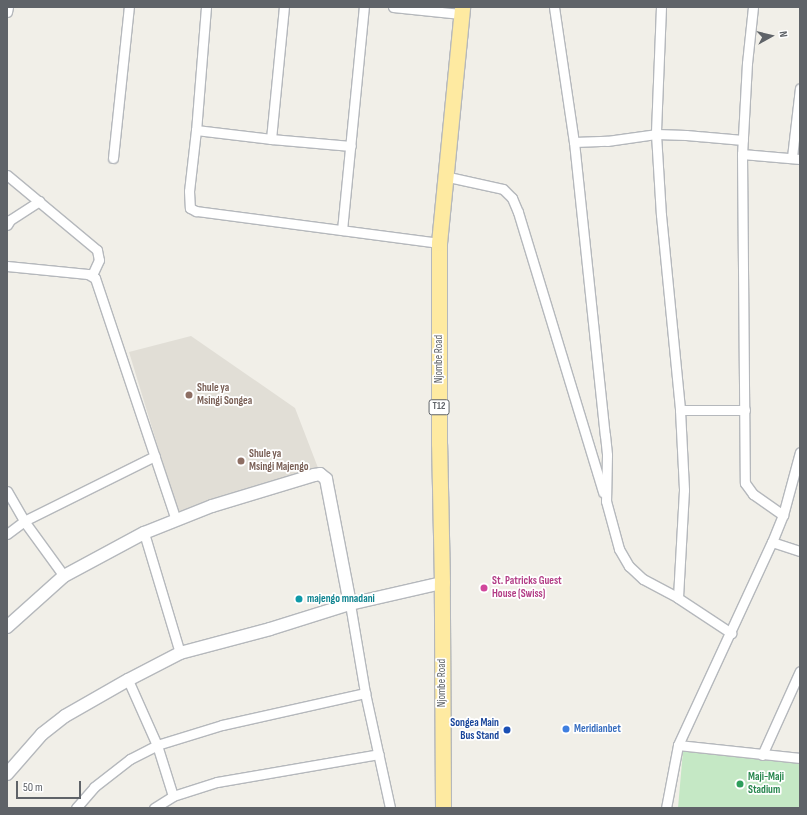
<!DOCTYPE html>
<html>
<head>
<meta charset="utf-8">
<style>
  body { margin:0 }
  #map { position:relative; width:807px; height:815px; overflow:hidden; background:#f1efe8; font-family:"Sofia Sans Condensed",sans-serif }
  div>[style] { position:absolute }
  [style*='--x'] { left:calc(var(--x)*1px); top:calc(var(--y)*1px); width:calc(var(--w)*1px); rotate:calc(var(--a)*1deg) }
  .education>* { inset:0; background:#e1ded6 }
  .green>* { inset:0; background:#c5e8c5 }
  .roads { filter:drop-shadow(1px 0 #b5b8bc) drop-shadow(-1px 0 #b5b8bc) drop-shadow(0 1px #b5b8bc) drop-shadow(0 -1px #b5b8bc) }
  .minor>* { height:9px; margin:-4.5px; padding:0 4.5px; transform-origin:4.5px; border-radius:4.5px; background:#fff }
  .tertiary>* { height:12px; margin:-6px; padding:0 6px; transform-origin:6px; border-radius:6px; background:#fff }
  .trunk>* { height:15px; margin:-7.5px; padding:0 7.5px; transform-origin:7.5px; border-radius:7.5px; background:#feeaa1 }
  .dots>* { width:11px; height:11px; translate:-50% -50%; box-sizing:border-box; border:2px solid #fff; border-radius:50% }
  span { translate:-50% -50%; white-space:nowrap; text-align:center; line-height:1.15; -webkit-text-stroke:3.5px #fff; paint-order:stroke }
  .shield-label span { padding:1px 3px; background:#fff; border:1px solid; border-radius:3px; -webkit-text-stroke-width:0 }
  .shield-label { font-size:10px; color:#5f6368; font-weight:700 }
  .street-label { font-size:11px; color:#5f6368 }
  .education-label { font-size:11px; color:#785e54; font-weight:700 }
  .left { translate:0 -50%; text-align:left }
  .hotel-label { font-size:11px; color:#b23c85; font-weight:700 }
  .culture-label { font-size:11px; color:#0d838f; font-weight:700 }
  .transit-label { font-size:11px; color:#164399; font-weight:700 }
  .right { translate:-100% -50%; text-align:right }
  .shop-label { font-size:11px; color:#366cbe; font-weight:700 }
  .leisure-label { font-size:11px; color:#27864d; font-weight:700 }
  .frame { position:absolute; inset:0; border:8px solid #5f6368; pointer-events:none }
  .north { position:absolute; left:751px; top:16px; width:40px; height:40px; -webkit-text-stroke:3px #fff; paint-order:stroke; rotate:82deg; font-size:11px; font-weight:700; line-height:16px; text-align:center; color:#5f6368 }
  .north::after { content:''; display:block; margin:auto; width:14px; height:18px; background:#5f6368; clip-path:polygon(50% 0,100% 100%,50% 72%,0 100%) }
  .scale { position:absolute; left:16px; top:781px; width:65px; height:18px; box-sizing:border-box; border:2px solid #5f6368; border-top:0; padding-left:5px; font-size:12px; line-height:14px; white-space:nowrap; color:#5f6368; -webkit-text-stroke:3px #fff; paint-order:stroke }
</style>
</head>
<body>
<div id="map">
  <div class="education">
    <i style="clip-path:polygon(191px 336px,295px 408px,320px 473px,178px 513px,129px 352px)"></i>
  </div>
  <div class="green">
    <i style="clip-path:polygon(683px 751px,800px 760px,800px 808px,678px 808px)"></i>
  </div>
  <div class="roads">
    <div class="minor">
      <i style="--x:206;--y:7;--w:123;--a:94.6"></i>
      <i style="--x:196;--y:130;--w:61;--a:96.5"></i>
      <i style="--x:189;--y:191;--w:17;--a:87"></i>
      <i style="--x:190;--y:208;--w:7;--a:27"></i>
      <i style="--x:196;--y:211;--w:245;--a:7.5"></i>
      <i style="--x:393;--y:7;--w:68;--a:5.9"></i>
      <i style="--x:554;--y:7;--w:136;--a:81.6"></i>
      <i style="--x:574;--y:142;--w:295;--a:84"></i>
      <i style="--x:605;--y:435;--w:20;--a:84"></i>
      <i style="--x:607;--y:455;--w:46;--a:91.2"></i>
      <i style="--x:606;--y:501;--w:50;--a:74.8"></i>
      <i style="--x:619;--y:549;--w:20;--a:60"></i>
      <i style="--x:629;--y:566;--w:19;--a:43"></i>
      <i style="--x:643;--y:579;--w:40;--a:28"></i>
      <i style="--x:678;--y:598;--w:64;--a:33.4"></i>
      <i style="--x:661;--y:7;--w:127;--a:92.3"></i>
      <i style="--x:656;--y:134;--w:81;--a:86.5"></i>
      <i style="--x:661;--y:215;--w:196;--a:84.4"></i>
      <i style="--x:680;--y:410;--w:80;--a:87.1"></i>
      <i style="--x:684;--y:490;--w:108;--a:93.2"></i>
      <i style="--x:753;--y:7;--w:56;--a:96.1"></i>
      <i style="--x:747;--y:63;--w:91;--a:93.1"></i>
      <i style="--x:742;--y:154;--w:329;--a:89.5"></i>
      <i style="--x:745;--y:483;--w:14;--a:54"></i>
      <i style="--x:753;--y:494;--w:37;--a:35"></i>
      <i style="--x:7;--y:12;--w:5;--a:-79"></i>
      <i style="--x:196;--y:130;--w:76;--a:6.8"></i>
      <i style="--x:271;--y:139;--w:80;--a:5"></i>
      <i style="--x:271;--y:139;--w:133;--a:-84.4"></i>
      <i style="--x:574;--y:142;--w:33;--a:-2"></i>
      <i style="--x:607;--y:141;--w:49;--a:-8.1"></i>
      <i style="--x:656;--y:134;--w:30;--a:2"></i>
      <i style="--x:686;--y:135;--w:57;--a:5"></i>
      <i style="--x:742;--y:154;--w:58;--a:4.9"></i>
      <i style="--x:792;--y:157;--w:69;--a:-83.4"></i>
      <i style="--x:113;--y:158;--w:152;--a:-84"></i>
      <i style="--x:7;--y:175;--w:117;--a:39.8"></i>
      <i style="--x:97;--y:250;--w:10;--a:79"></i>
      <i style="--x:99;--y:260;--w:17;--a:115"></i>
      <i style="--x:444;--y:176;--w:60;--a:12.4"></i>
      <i style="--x:503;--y:189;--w:13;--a:45"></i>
      <i style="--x:512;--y:198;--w:15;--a:67"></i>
      <i style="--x:518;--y:212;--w:293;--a:73.1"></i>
      <i style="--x:7;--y:225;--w:6;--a:-59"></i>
      <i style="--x:10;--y:220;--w:35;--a:-33"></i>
      <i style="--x:342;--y:230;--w:224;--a:-84.4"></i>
      <i style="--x:7;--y:266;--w:81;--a:5.6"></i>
      <i style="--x:88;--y:274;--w:8;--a:30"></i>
      <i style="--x:95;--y:278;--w:255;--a:71.5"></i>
      <i style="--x:680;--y:410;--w:65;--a:0"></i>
      <i style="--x:7;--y:491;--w:34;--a:60"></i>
      <i style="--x:24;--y:521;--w:68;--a:54"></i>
      <i style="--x:144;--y:533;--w:125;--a:73.3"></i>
      <i style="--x:7;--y:534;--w:21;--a:-37"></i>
      <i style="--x:24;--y:521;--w:146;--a:-26.4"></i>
      <i style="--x:772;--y:542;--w:29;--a:18"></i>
      <i style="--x:350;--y:604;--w:90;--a:80.4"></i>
      <i style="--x:365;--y:693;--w:118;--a:77.7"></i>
      <i style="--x:128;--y:680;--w:71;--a:66"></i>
      <i style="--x:157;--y:745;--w:53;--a:72.6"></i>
      <i style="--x:678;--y:745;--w:123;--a:6.1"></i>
      <i style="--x:762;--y:755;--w:92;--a:-65.7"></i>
      <i style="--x:76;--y:808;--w:28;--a:-49"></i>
      <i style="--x:94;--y:787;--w:46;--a:-37.9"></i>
      <i style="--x:130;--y:759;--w:30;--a:-27"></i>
      <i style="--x:157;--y:745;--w:68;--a:-17.1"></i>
      <i style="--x:222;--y:725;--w:147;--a:-12.6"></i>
      <i style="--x:154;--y:808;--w:22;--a:-32"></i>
      <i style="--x:173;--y:796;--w:46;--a:-17.7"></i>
      <i style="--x:217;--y:782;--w:164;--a:-9.8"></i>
      <i style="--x:666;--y:808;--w:64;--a:-79.2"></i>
      <i style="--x:678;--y:745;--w:224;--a:-65.2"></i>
      <i style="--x:772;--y:542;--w:29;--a:-68"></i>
      <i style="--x:783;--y:515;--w:65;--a:-74.9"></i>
    </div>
    <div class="tertiary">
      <i style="--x:7;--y:627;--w:76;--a:-41.8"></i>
      <i style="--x:64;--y:576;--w:91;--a:-28.3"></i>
      <i style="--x:144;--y:533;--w:73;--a:-21.7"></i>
      <i style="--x:212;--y:506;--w:107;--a:-16.9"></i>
      <i style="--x:314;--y:475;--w:6;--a:-9"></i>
      <i style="--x:320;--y:474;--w:8;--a:40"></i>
      <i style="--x:326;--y:479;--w:127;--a:79.1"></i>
      <i style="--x:7;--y:774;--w:53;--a:-48.8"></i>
      <i style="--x:42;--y:734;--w:29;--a:-38"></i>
      <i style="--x:65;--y:716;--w:73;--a:-29.7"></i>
      <i style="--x:128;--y:680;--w:59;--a:-27.4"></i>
      <i style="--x:180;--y:653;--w:93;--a:-14.9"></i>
      <i style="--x:270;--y:629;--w:84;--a:-17.4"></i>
      <i style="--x:350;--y:604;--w:94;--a:-12.9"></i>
    </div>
    <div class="trunk">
      <i style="--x:443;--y:808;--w:225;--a:-90.3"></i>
      <i style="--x:442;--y:583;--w:139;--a:-91.2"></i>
      <i style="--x:439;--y:444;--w:201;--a:-90"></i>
      <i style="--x:439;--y:243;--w:237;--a:-84.4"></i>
    </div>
  </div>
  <div class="dots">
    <i style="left:189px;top:395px;background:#8d6e63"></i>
    <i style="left:241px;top:461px;background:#8d6e63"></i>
    <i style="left:484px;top:588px;background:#d1479c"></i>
    <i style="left:299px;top:599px;background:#0f9aa8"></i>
    <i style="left:566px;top:729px;background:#3f7fe0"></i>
    <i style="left:507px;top:730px;background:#1a4fb4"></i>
    <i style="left:740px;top:784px;background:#2e9e5b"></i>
  </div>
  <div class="shield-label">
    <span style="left:439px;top:407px">T12</span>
  </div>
  <div class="street-label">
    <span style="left:439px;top:359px;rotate:-90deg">Njombe Road</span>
    <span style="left:442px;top:683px;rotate:-90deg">Njombe Road</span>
  </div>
  <div class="education-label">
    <span class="left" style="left:197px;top:395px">Shule ya<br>Msingi Songea</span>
    <span class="left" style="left:249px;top:461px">Shule ya<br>Msingi Majengo</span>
  </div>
  <div class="hotel-label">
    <span class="left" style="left:492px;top:588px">St. Patricks Guest<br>House (Swiss)</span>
  </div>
  <div class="culture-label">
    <span class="left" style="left:307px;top:599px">majengo mnadani</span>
  </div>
  <div class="transit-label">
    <span class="right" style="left:499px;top:730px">Songea Main<br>Bus Stand</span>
  </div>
  <div class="shop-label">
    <span class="left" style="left:574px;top:729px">Meridianbet</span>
  </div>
  <div class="leisure-label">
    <span class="left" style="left:748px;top:784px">Maji-Maji<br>Stadium</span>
  </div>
  <div class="frame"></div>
  <div class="north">N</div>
  <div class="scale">50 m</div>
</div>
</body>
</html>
